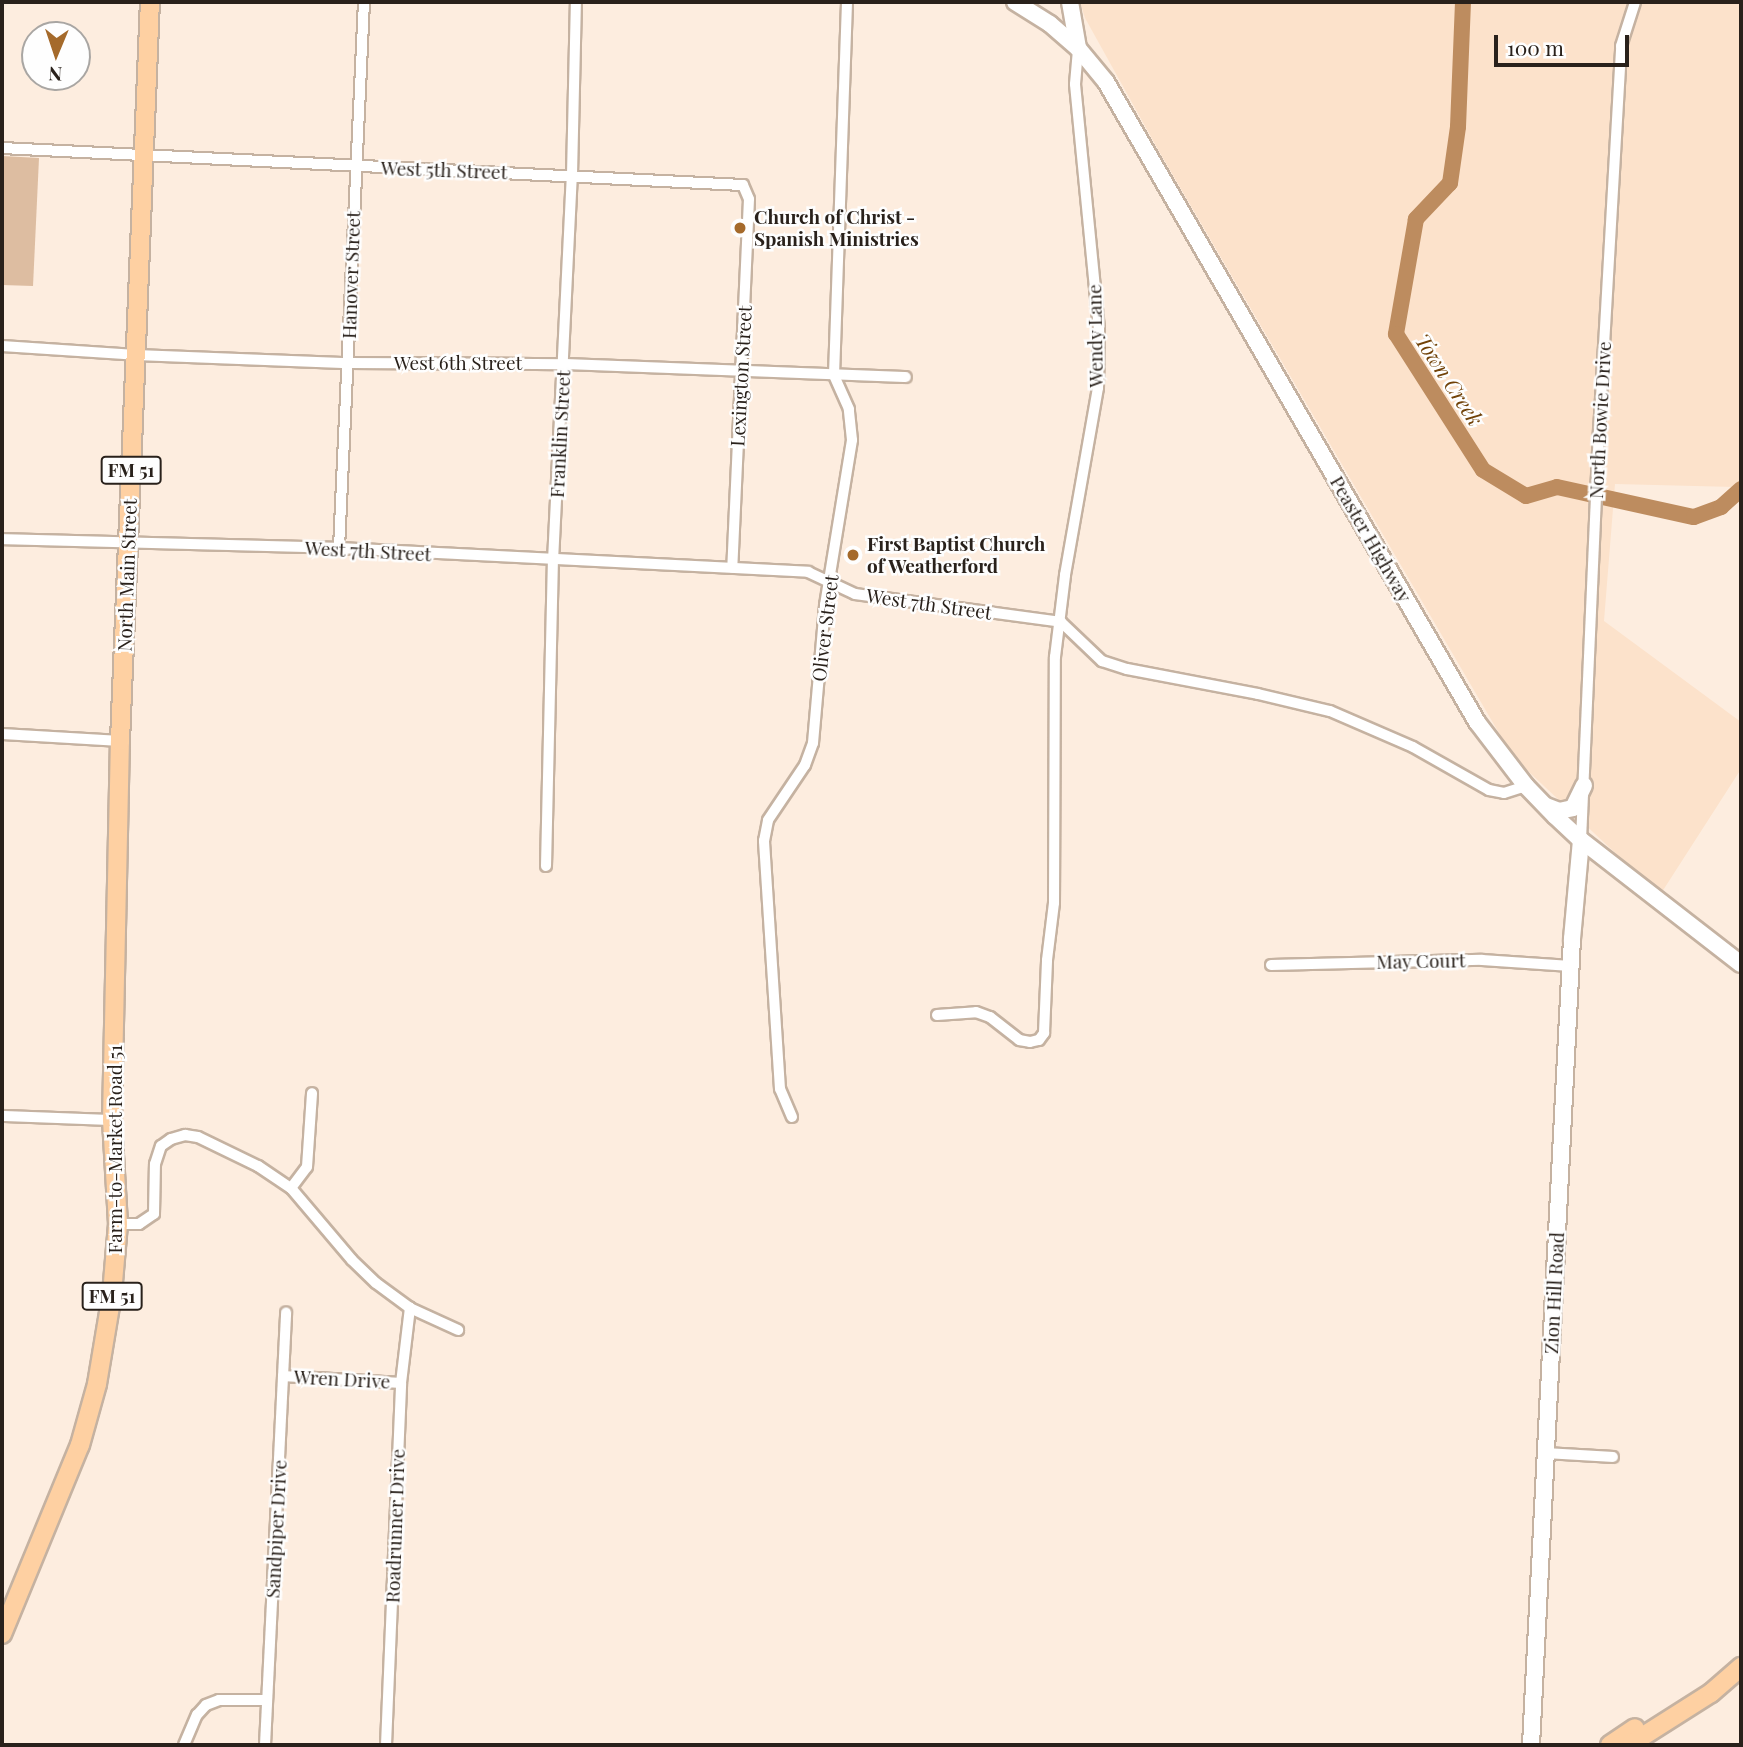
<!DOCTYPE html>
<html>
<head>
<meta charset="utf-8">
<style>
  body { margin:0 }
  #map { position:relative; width:1743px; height:1747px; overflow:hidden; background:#fdeddf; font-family:"Playfair Display",serif }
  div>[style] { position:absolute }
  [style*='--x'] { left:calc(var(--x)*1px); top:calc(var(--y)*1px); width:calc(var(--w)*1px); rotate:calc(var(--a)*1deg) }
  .built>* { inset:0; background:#fce2cb }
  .green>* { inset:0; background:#ddbda1 }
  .river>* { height:16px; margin:-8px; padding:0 8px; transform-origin:8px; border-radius:8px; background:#bd8c5f }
  .roads { filter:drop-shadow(2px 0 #c5b2a1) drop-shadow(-2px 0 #c5b2a1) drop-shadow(0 2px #c5b2a1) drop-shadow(0 -2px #c5b2a1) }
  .street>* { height:10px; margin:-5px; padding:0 5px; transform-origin:5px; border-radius:5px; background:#fff }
  .secondary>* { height:16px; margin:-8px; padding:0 8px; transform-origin:8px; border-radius:8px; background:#fff }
  .primary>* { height:18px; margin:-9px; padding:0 9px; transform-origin:9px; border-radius:9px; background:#fed0a2 }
  .dots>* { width:19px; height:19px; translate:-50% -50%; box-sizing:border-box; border:4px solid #fefefe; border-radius:50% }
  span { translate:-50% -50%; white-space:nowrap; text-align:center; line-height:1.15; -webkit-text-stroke:5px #fefefe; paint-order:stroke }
  .shield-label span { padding:2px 5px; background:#fefefe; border:2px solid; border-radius:5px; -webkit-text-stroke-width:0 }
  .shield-label { font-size:18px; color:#29211b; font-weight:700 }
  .street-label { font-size:19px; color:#29211b }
  .poi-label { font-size:19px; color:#29211b; font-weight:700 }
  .left { translate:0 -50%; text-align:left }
  .water-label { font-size:21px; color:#714208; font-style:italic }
  .frame { position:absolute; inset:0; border:4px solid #29211b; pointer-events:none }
  .north { position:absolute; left:21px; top:21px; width:70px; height:70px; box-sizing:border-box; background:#fefefe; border:2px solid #a9a6a3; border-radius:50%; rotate:182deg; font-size:19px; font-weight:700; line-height:28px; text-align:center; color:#29211b }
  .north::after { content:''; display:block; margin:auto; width:24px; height:32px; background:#a56a2b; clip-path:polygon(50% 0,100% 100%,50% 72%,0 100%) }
  .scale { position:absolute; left:1494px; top:35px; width:135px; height:32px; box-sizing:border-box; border:4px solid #29211b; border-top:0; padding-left:9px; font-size:21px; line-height:24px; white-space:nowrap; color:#29211b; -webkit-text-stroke:5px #fefefe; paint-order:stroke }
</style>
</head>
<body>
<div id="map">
  <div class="built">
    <i style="clip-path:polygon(1080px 2px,1741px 2px,1741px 482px,1735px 487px,1615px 484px,1604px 621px,1741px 722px,1741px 769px,1660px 895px,1513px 757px,1160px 153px,1085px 18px)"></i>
  </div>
  <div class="green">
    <i style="clip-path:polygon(2px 156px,39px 158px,33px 286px,2px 285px)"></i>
  </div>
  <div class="river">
    <i style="--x:1463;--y:2;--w:125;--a:92.3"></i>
    <i style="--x:1458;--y:127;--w:57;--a:98.1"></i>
    <i style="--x:1450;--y:183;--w:50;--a:133.4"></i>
    <i style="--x:1416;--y:219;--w:117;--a:99.9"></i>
    <i style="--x:1396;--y:334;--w:161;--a:57.4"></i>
    <i style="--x:1483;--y:470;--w:50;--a:31.2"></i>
    <i style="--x:1526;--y:496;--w:32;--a:-16"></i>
    <i style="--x:1557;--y:487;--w:140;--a:12.4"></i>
    <i style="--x:1694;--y:517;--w:29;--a:-20"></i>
    <i style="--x:1721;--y:507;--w:27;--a:-42"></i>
  </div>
  <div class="roads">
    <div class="street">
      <i style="--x:2;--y:148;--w:742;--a:2.86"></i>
      <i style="--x:743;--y:185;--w:15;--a:67"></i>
      <i style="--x:749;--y:199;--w:369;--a:92.6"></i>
      <i style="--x:2;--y:346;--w:134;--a:3.8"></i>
      <i style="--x:136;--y:355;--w:213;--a:2.2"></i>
      <i style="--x:349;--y:363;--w:215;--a:0.3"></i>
      <i style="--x:564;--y:364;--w:342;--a:2.2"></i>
      <i style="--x:2;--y:539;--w:337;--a:1.5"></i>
      <i style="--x:339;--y:548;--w:470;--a:2.9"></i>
      <i style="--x:808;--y:572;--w:52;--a:25.1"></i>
      <i style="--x:855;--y:594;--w:208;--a:7.7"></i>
      <i style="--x:1061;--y:622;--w:57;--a:43.6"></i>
      <i style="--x:1102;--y:661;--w:26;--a:18"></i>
      <i style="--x:1127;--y:669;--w:133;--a:10.8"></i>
      <i style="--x:1258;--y:694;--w:74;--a:13.3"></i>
      <i style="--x:1330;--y:711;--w:90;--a:23.4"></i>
      <i style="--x:1413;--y:747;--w:87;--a:29.5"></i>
      <i style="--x:1489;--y:790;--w:15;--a:11"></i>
      <i style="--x:1504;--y:793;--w:23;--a:-18"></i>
      <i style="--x:339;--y:548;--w:547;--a:-87.38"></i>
      <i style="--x:2;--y:734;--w:118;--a:3.4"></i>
      <i style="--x:1581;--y:840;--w:408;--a:-87.5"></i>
      <i style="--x:1599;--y:432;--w:387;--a:-86.7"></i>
      <i style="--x:1621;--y:46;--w:46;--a:-72.3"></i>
      <i style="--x:546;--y:866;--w:305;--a:-88.7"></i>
      <i style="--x:553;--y:561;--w:386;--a:-87.2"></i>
      <i style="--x:572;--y:175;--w:173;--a:-88.7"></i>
      <i style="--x:1271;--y:965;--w:211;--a:-1.4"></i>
      <i style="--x:1482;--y:960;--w:89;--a:3.9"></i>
      <i style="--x:937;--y:1015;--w:39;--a:-4"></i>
      <i style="--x:976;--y:1012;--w:15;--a:20"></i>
      <i style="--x:990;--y:1017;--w:37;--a:38"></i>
      <i style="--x:1019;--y:1040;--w:11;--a:10"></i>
      <i style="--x:1030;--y:1042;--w:9;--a:-13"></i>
      <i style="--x:1039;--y:1040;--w:9;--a:-54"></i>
      <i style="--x:1044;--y:1033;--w:73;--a:-87.6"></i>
      <i style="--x:1047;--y:960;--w:57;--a:-83"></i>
      <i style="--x:1054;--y:903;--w:246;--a:-89.8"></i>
      <i style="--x:1055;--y:657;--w:83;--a:-83"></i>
      <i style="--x:1065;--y:575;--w:190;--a:-80"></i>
      <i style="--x:1098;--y:388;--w:59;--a:-89"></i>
      <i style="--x:1099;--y:329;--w:246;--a:-95.6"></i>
      <i style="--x:1075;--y:84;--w:36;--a:-85"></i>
      <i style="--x:2;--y:1116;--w:110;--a:2.1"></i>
      <i style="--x:792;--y:1117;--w:30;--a:-113"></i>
      <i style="--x:780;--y:1089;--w:249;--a:-93.7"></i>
      <i style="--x:764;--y:841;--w:21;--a:-79"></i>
      <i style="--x:768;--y:820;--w:66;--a:-56.1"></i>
      <i style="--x:805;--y:765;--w:23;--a:-70"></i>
      <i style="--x:813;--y:743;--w:139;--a:-85"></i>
      <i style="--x:825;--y:605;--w:167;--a:-80.7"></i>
      <i style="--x:852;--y:440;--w:31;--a:-96"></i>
      <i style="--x:849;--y:409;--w:37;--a:-114"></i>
      <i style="--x:834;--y:375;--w:373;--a:-88"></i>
      <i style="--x:291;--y:1188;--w:26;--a:-53"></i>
      <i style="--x:307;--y:1167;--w:74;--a:-86.1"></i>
      <i style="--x:118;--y:1224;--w:21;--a:0"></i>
      <i style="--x:139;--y:1224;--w:18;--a:-34"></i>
      <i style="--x:154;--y:1214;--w:50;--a:-88.9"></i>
      <i style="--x:155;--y:1164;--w:19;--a:-72"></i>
      <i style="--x:161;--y:1146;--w:12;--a:-35"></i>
      <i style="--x:171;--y:1139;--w:15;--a:-16"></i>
      <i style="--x:185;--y:1135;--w:13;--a:9"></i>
      <i style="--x:198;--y:1137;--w:67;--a:25.8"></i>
      <i style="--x:258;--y:1166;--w:40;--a:34"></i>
      <i style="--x:291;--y:1188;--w:94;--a:49.7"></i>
      <i style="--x:352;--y:1260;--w:33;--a:44"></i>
      <i style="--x:376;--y:1283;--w:42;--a:36.3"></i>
      <i style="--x:410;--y:1308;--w:53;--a:24.6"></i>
      <i style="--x:283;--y:1376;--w:118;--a:3.4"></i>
      <i style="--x:1546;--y:1453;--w:67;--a:3.4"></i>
      <i style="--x:184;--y:1745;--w:33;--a:-67"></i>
      <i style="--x:197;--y:1715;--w:13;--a:-48"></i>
      <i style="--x:206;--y:1705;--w:14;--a:-21"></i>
      <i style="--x:219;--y:1700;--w:48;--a:0"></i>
      <i style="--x:265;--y:1745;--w:433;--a:-87.2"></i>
      <i style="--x:386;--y:1745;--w:362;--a:-87.6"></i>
      <i style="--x:401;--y:1383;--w:76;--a:-83.2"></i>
    </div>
    <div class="secondary">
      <i style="--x:1015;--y:2;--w:41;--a:32.2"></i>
      <i style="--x:1050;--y:24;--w:37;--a:41"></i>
      <i style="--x:1078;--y:48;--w:44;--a:50.5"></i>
      <i style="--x:1106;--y:82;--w:740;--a:59.9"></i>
      <i style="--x:1477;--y:722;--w:81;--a:52.6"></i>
      <i style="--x:1526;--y:786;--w:42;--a:46"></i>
      <i style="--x:1555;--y:816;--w:35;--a:43"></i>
      <i style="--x:1581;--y:840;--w:202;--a:37.8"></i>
      <i style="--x:1070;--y:2;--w:47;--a:80.1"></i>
      <i style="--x:1546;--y:806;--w:14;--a:21"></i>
      <i style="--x:1559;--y:811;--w:14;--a:-12"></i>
      <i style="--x:1573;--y:808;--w:25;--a:-64"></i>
      <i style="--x:1531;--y:1745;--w:807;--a:-87.09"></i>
      <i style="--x:1572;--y:939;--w:99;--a:-84.8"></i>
    </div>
    <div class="primary">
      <i style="--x:2;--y:1634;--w:204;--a:-67.6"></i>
      <i style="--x:80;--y:1445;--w:63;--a:-74.4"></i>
      <i style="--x:97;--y:1384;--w:91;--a:-80.5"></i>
      <i style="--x:112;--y:1294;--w:70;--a:-85.1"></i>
      <i style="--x:118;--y:1224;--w:104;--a:-93.3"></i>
      <i style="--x:112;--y:1120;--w:379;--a:-88.8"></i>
      <i style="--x:120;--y:741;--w:740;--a:-87.68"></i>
      <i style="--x:1610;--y:1745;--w:30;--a:-34"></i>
      <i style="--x:1629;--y:1745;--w:97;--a:-32.4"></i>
      <i style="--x:1711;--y:1693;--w:40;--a:-41"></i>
    </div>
  </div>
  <div class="dots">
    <i style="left:740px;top:228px;background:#a56a2b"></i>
    <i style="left:853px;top:555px;background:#a56a2b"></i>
  </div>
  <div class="shield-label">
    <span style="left:131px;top:470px">FM 51</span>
    <span style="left:112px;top:1296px">FM 51</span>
  </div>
  <div class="street-label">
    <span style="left:444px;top:170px;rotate:2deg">West 5th Street</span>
    <span style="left:351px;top:275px;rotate:-88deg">Hanover Street</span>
    <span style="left:1095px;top:336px;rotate:-91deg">Wendy Lane</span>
    <span style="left:458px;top:363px">West 6th Street</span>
    <span style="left:741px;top:376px;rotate:-87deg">Lexington Street</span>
    <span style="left:1600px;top:420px;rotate:-87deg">North Bowie Drive</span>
    <span style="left:560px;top:434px;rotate:-87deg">Franklin Street</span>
    <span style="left:1371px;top:539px;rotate:60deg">Peaster Highway</span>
    <span style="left:368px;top:551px;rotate:3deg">West 7th Street</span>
    <span style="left:127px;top:575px;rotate:-88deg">North Main Street</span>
    <span style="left:929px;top:604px;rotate:8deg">West 7th Street</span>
    <span style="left:825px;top:628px;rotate:-83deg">Oliver Street</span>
    <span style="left:1421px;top:961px;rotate:-1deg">May Court</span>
    <span style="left:115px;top:1149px;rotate:-90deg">Farm-to-Market Road 51</span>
    <span style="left:1554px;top:1293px;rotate:-87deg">Zion Hill Road</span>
    <span style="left:342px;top:1379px;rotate:3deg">Wren Drive</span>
    <span style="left:395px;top:1526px;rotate:-88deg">Roadrunner Drive</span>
    <span style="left:276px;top:1529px;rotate:-87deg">Sandpiper Drive</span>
  </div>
  <div class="poi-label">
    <span class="left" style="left:754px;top:228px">Church of Christ -<br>Spanish Ministries</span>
    <span class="left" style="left:867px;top:555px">First Baptist Church<br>of Weatherford</span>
  </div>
  <div class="water-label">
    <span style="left:1450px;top:379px;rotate:57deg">Town Creek</span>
  </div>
  <div class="frame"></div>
  <div class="north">N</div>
  <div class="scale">100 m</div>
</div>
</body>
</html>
